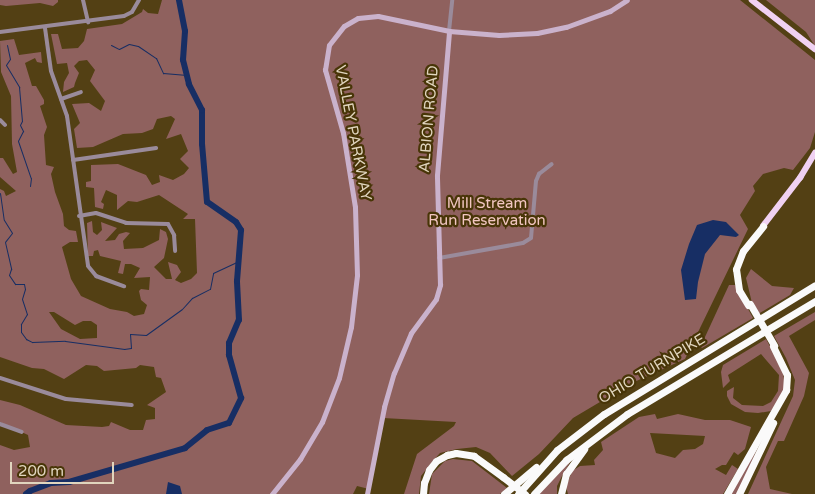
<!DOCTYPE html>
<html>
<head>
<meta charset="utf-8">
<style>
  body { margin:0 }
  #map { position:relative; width:815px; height:494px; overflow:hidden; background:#534014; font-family:"Varela Round",sans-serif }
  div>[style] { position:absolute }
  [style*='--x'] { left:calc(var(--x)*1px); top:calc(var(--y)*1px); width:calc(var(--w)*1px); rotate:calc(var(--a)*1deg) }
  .green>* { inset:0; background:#8f615e }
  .water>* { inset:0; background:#172e64 }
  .stream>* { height:1px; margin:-0.5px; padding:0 0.5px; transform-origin:0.5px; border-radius:0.5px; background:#172e64 }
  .river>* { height:6px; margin:-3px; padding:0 3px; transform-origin:3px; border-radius:3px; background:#172e64 }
  .street>* { height:4px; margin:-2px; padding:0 2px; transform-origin:2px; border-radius:2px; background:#9a8b9b }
  .secondary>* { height:5px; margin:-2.5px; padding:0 2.5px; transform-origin:2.5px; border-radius:2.5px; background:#cab2cc }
  .primary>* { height:5.5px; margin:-2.75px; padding:0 2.75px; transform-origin:2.75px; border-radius:2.75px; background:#f0d1f2 }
  .highway>* { height:7px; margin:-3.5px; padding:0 3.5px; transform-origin:3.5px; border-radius:3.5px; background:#fafafa }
  .highway-bridge>* { height:7px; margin:-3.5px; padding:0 3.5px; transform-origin:3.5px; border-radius:3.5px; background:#fafafa }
  span { translate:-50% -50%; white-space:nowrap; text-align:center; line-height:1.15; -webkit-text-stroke:4.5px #483507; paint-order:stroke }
  .street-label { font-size:15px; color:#e0d5be }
  .park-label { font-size:15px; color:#f2c6c1 }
  .scale { position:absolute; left:10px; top:462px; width:104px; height:22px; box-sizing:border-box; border:2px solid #e0d5be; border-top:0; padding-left:6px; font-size:15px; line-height:18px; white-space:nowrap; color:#e0d5be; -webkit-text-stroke:4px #483507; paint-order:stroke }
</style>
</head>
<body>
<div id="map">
  <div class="green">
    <i style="clip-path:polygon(0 0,58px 0,58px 2px,53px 6px,40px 3px,6px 6px,0 5px)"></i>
    <i style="clip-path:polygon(evenodd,162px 0,740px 0,815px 60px,815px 132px,810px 148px,793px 170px,784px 168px,763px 174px,753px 186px,755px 191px,740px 215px,748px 229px,685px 359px,632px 383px,573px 418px,539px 454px,512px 476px,490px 453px,476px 447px,457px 449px,440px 453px,432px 462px,421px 476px,419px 494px,404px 494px,417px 454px,454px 426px,456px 422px,383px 418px,369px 489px,357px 486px,353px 494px,0 494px,0 445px,14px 450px,30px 447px,28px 435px,0 422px,0 400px,20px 405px,66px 425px,102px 427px,109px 426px,111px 422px,130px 430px,143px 430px,146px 420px,155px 419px,155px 408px,147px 405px,166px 392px,161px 378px,156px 377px,154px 367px,140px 365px,136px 368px,104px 371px,97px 366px,86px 365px,64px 379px,44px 369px,32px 368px,0 357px,0 189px,4px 191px,6px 196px,16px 191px,0 177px,0 158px,3px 158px,13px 174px,17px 172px,12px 144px,11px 96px,1px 72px,0 41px,14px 39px,19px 55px,41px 52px,42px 63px,37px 62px,35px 58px,25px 63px,32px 86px,36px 86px,44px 100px,44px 104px,40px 106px,47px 127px,44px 135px,46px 165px,54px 167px,51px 174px,55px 192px,63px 214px,64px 226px,69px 230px,76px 231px,78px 242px,70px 242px,62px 247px,71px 279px,81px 296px,110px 309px,127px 312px,134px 316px,144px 314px,147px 305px,141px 300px,139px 291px,141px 289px,149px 290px,150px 277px,134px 278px,140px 268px,131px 264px,125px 264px,123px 274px,118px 273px,121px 261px,100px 256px,98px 250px,94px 251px,93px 256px,88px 256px,87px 223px,92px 221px,93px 232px,97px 235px,102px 230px,101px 222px,117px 228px,105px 241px,115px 240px,119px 234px,126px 232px,130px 233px,123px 241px,124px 249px,143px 248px,159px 240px,160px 229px,166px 232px,168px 239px,164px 258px,154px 267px,166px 279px,172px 279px,168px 262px,177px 265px,181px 272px,175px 280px,181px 283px,191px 279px,197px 273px,195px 219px,183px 219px,188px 214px,159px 195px,137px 202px,128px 201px,117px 210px,117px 195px,106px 190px,101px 202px,104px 204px,103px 209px,95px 207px,94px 188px,86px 187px,86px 182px,91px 181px,91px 165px,118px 164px,146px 175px,152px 185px,160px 182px,159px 175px,173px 180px,184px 174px,189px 168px,180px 159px,188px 151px,181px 134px,166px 139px,175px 119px,171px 116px,157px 119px,153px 129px,142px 133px,123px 134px,93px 147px,77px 148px,74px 129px,80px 123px,72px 104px,89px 103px,101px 111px,105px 101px,90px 81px,95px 70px,87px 60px,79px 61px,74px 66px,79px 73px,75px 83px,74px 87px,63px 92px,64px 82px,69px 73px,67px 63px,57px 64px,51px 34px,58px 34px,62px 49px,78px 48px,84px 41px,87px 29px,122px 24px,142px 12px,143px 9px,148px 13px,158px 14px,162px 0,49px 312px,54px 312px,75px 325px,83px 321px,91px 321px,97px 325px,97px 338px,80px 339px,61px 329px,49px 312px)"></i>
    <i style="clip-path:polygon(766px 0,815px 0,815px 46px,806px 32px)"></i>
    <i style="clip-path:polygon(751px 269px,772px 286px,794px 288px,790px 295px,758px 314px,752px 303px,746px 278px)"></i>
    <i style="clip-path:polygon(729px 285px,735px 285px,753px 318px,702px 348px,701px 347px,705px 337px)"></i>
    <i style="clip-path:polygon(815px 312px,815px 320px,789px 336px,809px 373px,804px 396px,784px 441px,778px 441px,766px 467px,770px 489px,792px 494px,748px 494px,793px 396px,795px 380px,786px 358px,774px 336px)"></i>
    <i style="clip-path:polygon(766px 339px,783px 370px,785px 391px,771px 411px,758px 413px,745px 412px,731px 404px,727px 396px,727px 391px,734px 387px,733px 398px,742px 405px,763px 406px,771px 402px,778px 391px,779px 375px,761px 354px,728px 375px,730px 381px,723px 388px,721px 372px,723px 365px)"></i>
    <i style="clip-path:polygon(evenodd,655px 414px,657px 419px,678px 414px,705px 420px,730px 420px,751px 427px,745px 449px,738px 455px,734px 452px,726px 465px,722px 465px,715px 469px,726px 475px,732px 465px,738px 469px,723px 494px,568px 494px,566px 487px,572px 471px,580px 466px,595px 465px,594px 460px,603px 450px,601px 442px,639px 417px,655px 414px,650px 433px,705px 436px,703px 444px,695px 449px,683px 450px,675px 458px,656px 453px,650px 433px)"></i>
    <i style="clip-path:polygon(763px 435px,738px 494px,729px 494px)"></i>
    <i style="clip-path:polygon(453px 459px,472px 461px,507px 488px,500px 494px,429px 494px,432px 474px,445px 461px)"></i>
    <i style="clip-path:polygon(572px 459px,562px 476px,557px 486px,557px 494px,539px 494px)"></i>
  </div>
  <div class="water">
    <i style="clip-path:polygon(713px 220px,726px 222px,739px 235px,736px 237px,720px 235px,705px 254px,698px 282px,696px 299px,685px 300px,681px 270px,689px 244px,697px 225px)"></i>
    <i style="clip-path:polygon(168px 482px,180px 486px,182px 494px,166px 494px)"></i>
  </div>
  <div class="stream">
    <i style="--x:7;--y:45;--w:14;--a:78"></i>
    <i style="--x:10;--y:59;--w:7;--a:124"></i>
    <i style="--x:6;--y:65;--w:26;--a:59"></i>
    <i style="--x:19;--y:87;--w:34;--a:85"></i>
    <i style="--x:22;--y:121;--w:4;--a:117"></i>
    <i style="--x:20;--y:125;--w:7;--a:63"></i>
    <i style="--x:23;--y:131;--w:11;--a:117"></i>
    <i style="--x:18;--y:141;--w:39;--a:71"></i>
    <i style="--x:31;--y:178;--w:8;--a:97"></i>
    <i style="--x:111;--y:45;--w:9;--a:27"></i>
    <i style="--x:119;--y:49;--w:11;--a:-27"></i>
    <i style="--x:129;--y:44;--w:9;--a:13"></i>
    <i style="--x:138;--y:46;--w:22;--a:34"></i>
    <i style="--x:156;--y:58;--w:17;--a:65"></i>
    <i style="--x:163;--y:73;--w:24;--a:5"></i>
    <i style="--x:0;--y:193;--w:27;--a:82"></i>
    <i style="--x:4;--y:220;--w:15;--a:58"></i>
    <i style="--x:12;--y:233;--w:11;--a:128"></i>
    <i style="--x:5;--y:242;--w:28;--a:77"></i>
    <i style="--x:11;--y:269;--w:6;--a:108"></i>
    <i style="--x:9;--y:275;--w:11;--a:56"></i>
    <i style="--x:15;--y:284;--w:9;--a:0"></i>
    <i style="--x:24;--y:284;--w:5;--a:79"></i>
    <i style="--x:25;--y:289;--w:10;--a:107"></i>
    <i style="--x:22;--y:299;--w:16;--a:72"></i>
    <i style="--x:27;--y:314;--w:12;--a:121"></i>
    <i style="--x:21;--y:324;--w:8;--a:90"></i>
    <i style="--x:21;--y:332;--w:9;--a:54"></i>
    <i style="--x:26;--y:339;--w:7;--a:27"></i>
    <i style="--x:32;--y:342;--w:33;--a:-2"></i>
    <i style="--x:65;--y:341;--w:60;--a:7.7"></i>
    <i style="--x:124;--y:349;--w:7;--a:-8"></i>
    <i style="--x:131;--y:348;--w:14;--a:-94"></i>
    <i style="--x:130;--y:334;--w:16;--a:4"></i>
    <i style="--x:146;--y:335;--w:44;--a:-35.8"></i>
    <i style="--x:182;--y:309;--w:15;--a:-48"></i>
    <i style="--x:192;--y:298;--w:20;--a:-27"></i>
    <i style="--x:210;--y:289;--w:16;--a:-79"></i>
    <i style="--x:213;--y:273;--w:29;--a:-25"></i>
  </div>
  <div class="river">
    <i style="--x:26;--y:494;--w:5;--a:-37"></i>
    <i style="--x:30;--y:491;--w:22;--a:-21"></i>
    <i style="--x:51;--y:483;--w:18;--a:-3"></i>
    <i style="--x:69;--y:482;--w:121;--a:-16.3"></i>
    <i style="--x:185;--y:448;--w:28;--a:-39"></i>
    <i style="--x:207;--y:430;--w:23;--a:-18"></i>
    <i style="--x:229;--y:423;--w:28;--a:-64"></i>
    <i style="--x:241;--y:398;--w:45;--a:-105.6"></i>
    <i style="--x:229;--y:355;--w:12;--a:-90"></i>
    <i style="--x:229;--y:343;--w:25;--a:-67"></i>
    <i style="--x:239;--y:320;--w:39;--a:-93"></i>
    <i style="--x:237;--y:281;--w:51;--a:-85.5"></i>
    <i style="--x:241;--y:230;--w:9;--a:-122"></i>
    <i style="--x:236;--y:222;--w:35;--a:-145"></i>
    <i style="--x:207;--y:202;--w:58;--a:-94.9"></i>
    <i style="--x:202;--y:144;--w:34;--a:-90"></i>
    <i style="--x:202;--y:110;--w:29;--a:-117"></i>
    <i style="--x:189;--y:84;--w:25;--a:-104"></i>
    <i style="--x:183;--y:60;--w:29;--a:-86"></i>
    <i style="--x:185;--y:31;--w:32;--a:-101"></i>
  </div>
  <div class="street">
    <i style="--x:83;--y:0;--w:23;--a:77"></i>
    <i style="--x:45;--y:28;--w:43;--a:82.1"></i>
    <i style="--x:51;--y:71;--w:48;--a:70.4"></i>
    <i style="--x:67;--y:116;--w:151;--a:82"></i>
    <i style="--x:88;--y:266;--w:13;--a:51"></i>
    <i style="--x:96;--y:276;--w:30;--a:20"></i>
    <i style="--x:449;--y:31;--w:31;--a:-84"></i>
    <i style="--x:0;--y:32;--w:125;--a:-7.4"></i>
    <i style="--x:124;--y:16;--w:9;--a:-27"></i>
    <i style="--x:132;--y:12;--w:14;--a:-60"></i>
    <i style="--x:61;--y:99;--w:21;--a:-19"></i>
    <i style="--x:0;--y:120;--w:7;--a:45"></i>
    <i style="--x:73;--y:160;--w:84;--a:-8.2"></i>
    <i style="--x:79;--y:216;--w:17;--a:-10"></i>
    <i style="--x:96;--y:213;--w:32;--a:18"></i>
    <i style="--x:126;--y:223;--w:42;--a:1.4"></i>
    <i style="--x:168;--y:224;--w:13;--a:61"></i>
    <i style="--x:174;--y:235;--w:16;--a:86"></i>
    <i style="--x:439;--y:258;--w:85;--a:-10.1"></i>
    <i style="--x:523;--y:243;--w:9;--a:-32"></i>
    <i style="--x:531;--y:238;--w:57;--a:-85"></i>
    <i style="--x:536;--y:181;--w:8;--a:-67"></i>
    <i style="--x:539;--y:174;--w:16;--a:-38"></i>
    <i style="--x:0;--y:378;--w:69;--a:17.7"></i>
    <i style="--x:66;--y:399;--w:66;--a:5.2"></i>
    <i style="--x:0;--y:424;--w:23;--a:20"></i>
  </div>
  <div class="secondary">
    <i style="--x:272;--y:494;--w:45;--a:-51.3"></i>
    <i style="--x:300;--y:459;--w:43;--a:-59.3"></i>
    <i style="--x:322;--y:422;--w:47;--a:-68.9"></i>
    <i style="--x:339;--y:378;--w:52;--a:-76.8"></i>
    <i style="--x:351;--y:327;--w:52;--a:-83.4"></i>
    <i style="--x:357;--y:275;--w:68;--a:-91.7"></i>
    <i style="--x:355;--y:207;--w:75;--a:-99.2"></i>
    <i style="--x:343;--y:133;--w:66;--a:-105.9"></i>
    <i style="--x:325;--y:70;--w:25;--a:-81"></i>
    <i style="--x:329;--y:45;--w:24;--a:-52"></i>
    <i style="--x:344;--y:26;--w:16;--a:-30"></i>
    <i style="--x:358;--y:18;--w:20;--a:-6"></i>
    <i style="--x:378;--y:16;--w:73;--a:11.9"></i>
    <i style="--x:449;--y:31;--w:50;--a:4.6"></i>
    <i style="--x:499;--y:35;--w:38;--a:-3"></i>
    <i style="--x:537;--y:33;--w:30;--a:-12"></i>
    <i style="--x:566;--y:27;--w:47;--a:-20"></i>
    <i style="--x:610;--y:11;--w:20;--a:-33"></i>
    <i style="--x:367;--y:494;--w:89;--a:-78.9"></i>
    <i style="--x:384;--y:407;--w:35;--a:-74"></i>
    <i style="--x:394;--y:373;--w:43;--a:-67"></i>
    <i style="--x:411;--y:333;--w:42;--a:-53.7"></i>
    <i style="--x:436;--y:299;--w:15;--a:-74"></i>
    <i style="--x:440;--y:285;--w:110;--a:-91.6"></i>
    <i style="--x:437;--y:175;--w:144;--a:-85.2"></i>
  </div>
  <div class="primary">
    <i style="--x:752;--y:0;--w:80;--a:37.9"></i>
    <i style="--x:763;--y:226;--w:61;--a:-52.4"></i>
    <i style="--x:800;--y:178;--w:29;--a:-59"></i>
  </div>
  <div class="highway">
    <i style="--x:748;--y:305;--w:17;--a:-121"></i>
    <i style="--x:739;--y:290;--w:21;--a:-98"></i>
    <i style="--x:736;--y:269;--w:19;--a:-69"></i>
    <i style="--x:743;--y:251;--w:32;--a:-51"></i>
    <i style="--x:423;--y:494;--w:11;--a:-85"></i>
    <i style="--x:424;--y:483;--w:14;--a:-69"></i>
    <i style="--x:429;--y:470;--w:11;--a:-52"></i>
    <i style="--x:436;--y:461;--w:13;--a:-29"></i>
    <i style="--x:447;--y:455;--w:9;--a:-13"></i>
    <i style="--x:456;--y:453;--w:18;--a:9"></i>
    <i style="--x:474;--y:456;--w:36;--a:36"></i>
    <i style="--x:504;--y:494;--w:42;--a:-40.2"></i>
    <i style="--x:518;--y:494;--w:59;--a:-48.4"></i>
    <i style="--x:557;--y:450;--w:59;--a:-37.5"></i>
    <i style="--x:604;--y:414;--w:247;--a:-31.4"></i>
    <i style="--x:534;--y:494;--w:47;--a:-46.7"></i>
    <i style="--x:566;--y:460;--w:76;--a:-37"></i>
    <i style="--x:627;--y:414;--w:219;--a:-31"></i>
    <i style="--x:561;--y:494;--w:21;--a:-76"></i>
    <i style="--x:566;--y:474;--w:31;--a:-54"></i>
    <i style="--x:727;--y:494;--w:120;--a:-60.4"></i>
    <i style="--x:786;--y:390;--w:15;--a:-86"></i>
    <i style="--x:787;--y:375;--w:32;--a:-116"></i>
    <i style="--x:739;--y:494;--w:79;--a:-64.4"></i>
  </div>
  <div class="highway-bridge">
    <i style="--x:750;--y:304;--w:48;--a:59.7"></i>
    <i style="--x:503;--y:477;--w:28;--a:38"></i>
  </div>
  <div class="street-label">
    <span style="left:429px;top:119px;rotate:-85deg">ALBION ROAD</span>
    <span style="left:353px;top:133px;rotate:79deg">VALLEY PARKWAY</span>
    <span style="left:652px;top:369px;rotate:-31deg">OHIO TURNPIKE</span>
  </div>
  <div class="park-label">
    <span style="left:487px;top:212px">Mill Stream<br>Run Reservation</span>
  </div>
  <div class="scale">200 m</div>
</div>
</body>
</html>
